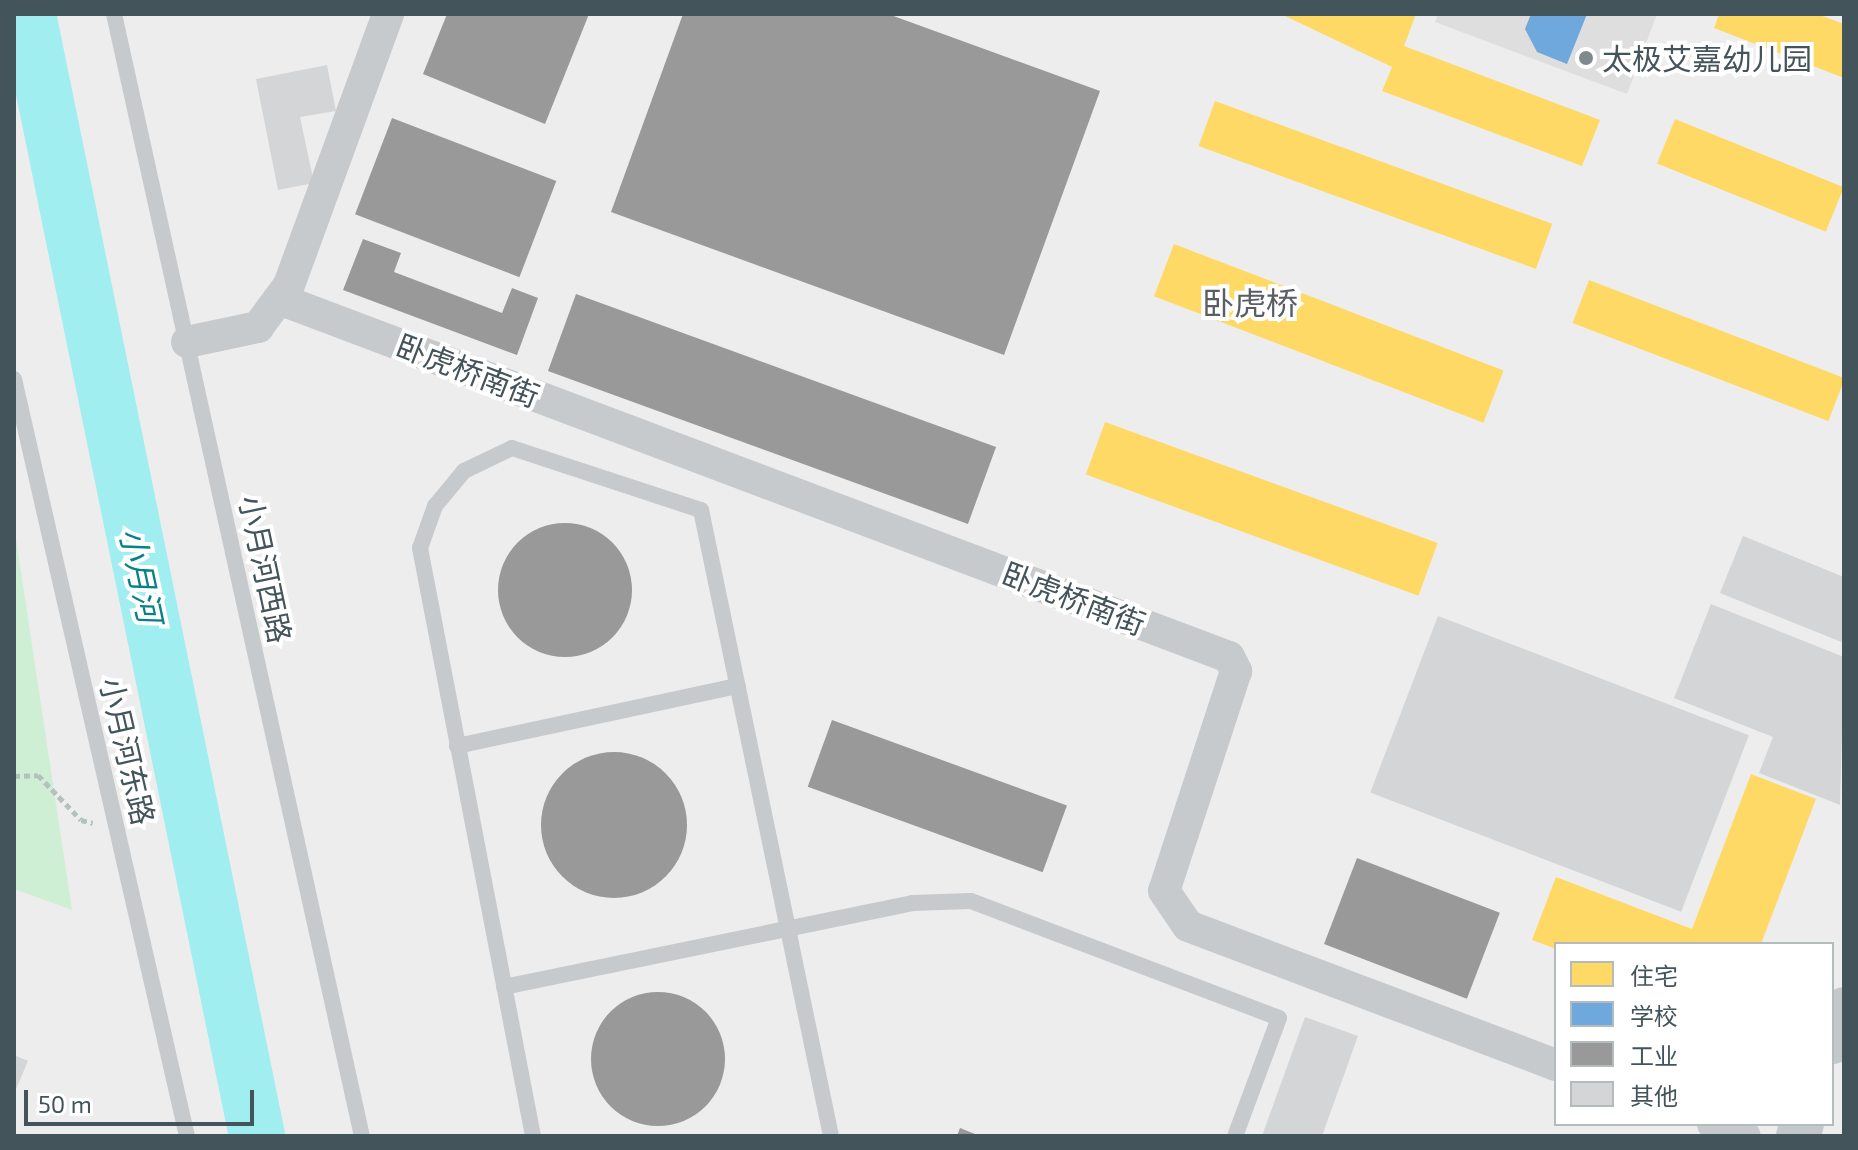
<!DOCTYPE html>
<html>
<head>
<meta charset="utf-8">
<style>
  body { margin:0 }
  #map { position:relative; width:1858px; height:1150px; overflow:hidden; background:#eeeded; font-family:"Exo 2","Noto Sans SC",sans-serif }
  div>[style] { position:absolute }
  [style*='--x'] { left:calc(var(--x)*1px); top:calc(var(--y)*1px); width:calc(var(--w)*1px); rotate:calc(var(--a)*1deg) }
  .education>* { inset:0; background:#dfdedf }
  .green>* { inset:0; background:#cfefd5 }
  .homes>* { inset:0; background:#ffd966; transform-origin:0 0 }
  .schools>* { inset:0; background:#6fa8dc }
  .industry>* { inset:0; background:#999; transform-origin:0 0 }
  .round { border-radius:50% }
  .river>* { height:56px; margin:-28px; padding:0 28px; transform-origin:28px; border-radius:28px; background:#a1eef0 }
  .building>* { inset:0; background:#d4d5d6; transform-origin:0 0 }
  .path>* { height:5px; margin-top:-2.5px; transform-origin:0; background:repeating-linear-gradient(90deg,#b4c2bc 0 6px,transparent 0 10px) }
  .service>* { height:16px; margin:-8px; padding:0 8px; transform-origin:8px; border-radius:8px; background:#c7cacc }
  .minor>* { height:32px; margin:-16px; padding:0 16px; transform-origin:16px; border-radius:16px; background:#c7cacc }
  .primary>* { height:44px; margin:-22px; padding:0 22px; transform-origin:22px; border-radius:22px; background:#c3c8cb }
  .dots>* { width:22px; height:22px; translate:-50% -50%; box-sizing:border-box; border:4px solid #fff; border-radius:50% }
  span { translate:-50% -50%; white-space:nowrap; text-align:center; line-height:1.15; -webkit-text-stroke:8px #fff; paint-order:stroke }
  .poi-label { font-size:30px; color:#43545b }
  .left { translate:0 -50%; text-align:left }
  .street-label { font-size:30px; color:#43545b }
  .neighbourhood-label { font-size:32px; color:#595e62 }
  .water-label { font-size:32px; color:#068388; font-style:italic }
  .frame { position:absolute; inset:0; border:16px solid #43545b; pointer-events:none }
  .legend { position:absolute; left:1554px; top:942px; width:280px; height:184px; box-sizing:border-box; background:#fff; border:2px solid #b4bbbd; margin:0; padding:10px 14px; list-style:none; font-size:24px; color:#43545b }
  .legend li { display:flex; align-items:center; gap:16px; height:40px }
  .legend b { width:40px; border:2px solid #b4bbbd }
  .scale { position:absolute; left:24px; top:1090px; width:230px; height:36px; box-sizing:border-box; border:4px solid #43545b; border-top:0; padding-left:10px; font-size:24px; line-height:28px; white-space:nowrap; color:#43545b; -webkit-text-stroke:6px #fff; paint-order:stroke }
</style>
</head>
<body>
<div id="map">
  <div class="education">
    <i style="clip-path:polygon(1438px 14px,1657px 14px,1627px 94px,1435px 22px)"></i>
  </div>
  <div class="green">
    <i style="clip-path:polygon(14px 525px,72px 910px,14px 889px)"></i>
  </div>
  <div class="homes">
    <i style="clip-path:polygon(1281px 14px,1416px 14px,1404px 46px,1600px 120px,1582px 166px,1382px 91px,1392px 67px)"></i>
    <i style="clip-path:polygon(1719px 14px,1817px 14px,1844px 24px,1844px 78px,1714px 28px)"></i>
    <i style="left:1215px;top:101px;width:359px;height:48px;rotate:20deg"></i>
    <i style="left:1675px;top:119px;width:182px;height:48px;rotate:22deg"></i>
    <i style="left:1174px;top:244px;width:353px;height:56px;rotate:21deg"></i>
    <i style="left:1589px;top:280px;width:274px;height:46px;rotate:21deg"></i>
    <i style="left:1105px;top:422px;width:354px;height:56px;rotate:20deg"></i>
    <i style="clip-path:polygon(1751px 774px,1816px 799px,1761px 944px,1556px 949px,1532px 940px,1556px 877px,1692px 929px)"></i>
  </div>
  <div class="schools">
    <i style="clip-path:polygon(1531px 14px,1587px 14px,1567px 64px,1537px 52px,1525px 29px)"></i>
  </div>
  <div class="industry">
    <i style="clip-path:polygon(447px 14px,589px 14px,545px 124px,423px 74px)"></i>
    <i style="clip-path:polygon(683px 14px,888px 14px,1100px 91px,1004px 355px,611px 212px)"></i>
    <i style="left:392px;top:118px;width:176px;height:103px;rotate:21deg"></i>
    <i style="clip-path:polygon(363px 239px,401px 253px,394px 272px,502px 313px,512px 288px,538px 298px,517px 355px,343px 290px)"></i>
    <i style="left:576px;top:294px;width:447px;height:82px;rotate:20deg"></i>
    <i class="round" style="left:498px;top:523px;width:134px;height:134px"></i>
    <i style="left:832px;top:720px;width:250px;height:71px;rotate:20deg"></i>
    <i class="round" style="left:541px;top:752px;width:146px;height:146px"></i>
    <i style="left:1357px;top:858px;width:153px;height:92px;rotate:21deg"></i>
    <i class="round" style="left:591px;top:992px;width:134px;height:134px"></i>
    <i style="clip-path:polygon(960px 1128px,980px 1136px,957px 1136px)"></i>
  </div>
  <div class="river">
    <i style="--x:28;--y:14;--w:1145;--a:78.46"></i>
  </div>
  <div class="building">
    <i style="clip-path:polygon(327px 65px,336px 111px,300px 117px,314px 183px,278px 190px,256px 79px)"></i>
    <i style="clip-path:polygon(1743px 536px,1844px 577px,1844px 643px,1720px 593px)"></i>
    <i style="clip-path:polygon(1711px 604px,1844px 657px,1840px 805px,1759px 773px,1773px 737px,1674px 698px)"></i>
    <i style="left:1438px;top:616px;width:333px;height:189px;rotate:21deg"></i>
    <i style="clip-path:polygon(1305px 1017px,1358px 1036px,1322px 1136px,1262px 1136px)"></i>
    <i style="clip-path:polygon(14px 1055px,28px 1061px,14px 1094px)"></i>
  </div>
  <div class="path">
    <i style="--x:14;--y:776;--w:24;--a:-2"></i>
    <i style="--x:38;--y:775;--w:62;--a:46.3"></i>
    <i style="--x:81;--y:820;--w:12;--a:14"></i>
  </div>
  <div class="service">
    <i style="--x:114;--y:14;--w:1149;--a:77.54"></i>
    <i style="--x:14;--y:379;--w:777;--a:77.13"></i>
    <i style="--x:457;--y:746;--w:287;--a:-12.1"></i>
    <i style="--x:504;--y:987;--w:417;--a:-11.6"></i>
    <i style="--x:912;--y:903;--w:59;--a:-1.9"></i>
    <i style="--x:971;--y:901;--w:329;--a:20.8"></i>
    <i style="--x:1279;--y:1018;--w:126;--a:110.4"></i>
    <i style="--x:533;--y:1136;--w:599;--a:-100.88"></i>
    <i style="--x:420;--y:548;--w:45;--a:-70.3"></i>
    <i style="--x:435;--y:506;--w:45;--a:-50.4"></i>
    <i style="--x:464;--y:471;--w:53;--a:-25.6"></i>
    <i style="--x:512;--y:448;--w:199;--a:18.2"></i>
    <i style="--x:701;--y:510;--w:639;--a:78.27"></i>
  </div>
  <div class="minor">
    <i style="--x:279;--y:299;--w:1015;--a:20.65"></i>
    <i style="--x:1229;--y:657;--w:16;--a:63"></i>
    <i style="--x:1236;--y:671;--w:231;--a:108.1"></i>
    <i style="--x:1164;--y:891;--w:42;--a:55.6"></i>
    <i style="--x:1188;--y:926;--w:393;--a:20.7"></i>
    <i style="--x:187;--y:342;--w:73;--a:-11.9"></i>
    <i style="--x:258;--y:327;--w:52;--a:-53.6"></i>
    <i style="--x:289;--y:285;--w:289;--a:-69.9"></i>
    <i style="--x:1713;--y:1124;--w:34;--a:21"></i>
  </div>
  <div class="primary">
    <i style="--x:1832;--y:1042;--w:35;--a:-70"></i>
    <i style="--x:1798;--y:1136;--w:13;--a:-72"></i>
  </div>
  <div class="dots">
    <i style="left:1586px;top:58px;background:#7f8a8e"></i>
  </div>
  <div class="poi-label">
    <span class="left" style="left:1602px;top:58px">太极艾嘉幼儿园</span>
  </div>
  <div class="street-label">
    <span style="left:468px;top:370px;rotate:21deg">卧虎桥南街</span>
    <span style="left:266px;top:569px;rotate:78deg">小月河西路</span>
    <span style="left:1074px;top:598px;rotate:21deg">卧虎桥南街</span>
    <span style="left:128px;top:751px;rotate:77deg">小月河东路</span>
  </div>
  <div class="neighbourhood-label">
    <span style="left:1250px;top:302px">卧虎桥</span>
  </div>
  <div class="water-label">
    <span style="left:142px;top:575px;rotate:78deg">小月河</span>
  </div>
  <div class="frame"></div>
  <ul class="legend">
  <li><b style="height:22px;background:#ffd966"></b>住宅</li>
  <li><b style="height:22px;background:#6fa8dc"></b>学校</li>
  <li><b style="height:22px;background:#999"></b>工业</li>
  <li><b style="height:22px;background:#d4d5d6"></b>其他</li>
  </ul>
  <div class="scale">50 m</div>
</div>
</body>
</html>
